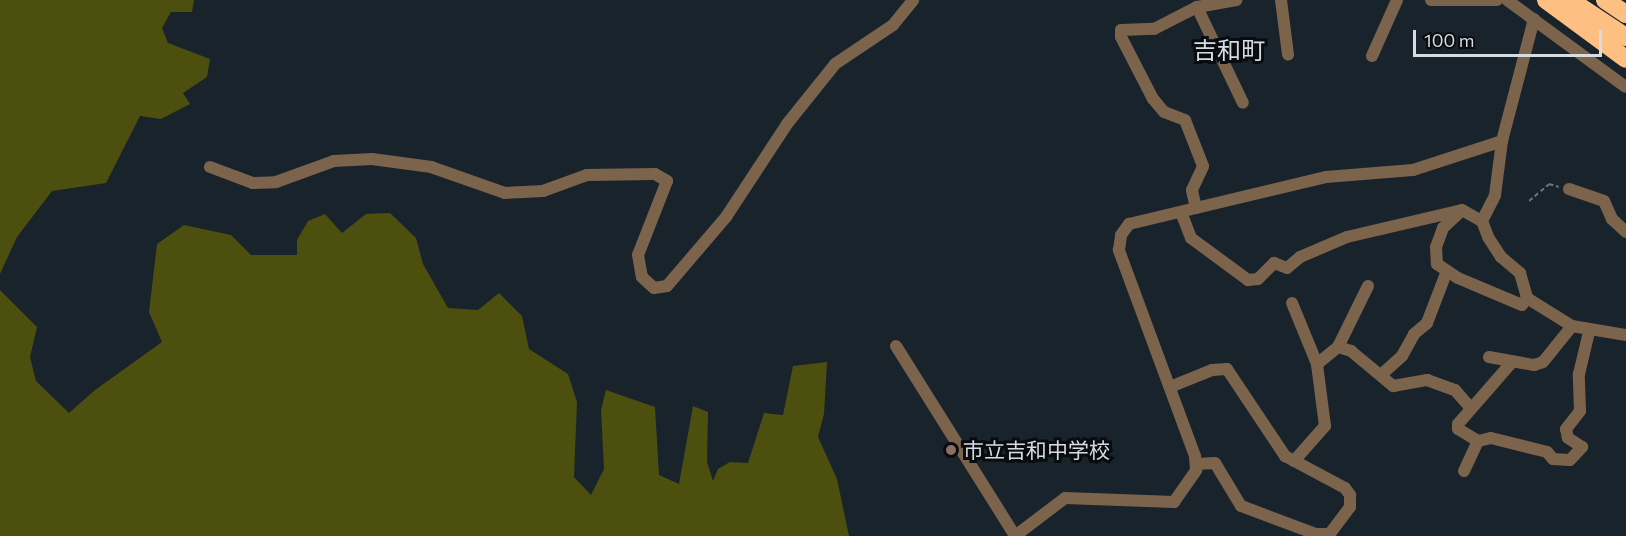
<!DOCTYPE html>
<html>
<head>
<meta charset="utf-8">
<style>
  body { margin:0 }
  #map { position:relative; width:1626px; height:536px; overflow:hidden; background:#19232b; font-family:Commissioner,"Noto Sans JP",sans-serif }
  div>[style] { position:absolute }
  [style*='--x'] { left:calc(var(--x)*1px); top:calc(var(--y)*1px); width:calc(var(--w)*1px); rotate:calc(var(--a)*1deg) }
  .forest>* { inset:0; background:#4d4f0e }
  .path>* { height:2px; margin-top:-1px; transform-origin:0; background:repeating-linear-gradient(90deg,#6b747b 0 4.5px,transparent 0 7.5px) }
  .minor>* { height:12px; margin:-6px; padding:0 6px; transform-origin:6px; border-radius:6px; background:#7c634c }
  .motorway>* { height:18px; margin:-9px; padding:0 9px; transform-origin:9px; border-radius:9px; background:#febf83 }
  .dots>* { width:16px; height:16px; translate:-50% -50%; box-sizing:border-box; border:3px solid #080b0f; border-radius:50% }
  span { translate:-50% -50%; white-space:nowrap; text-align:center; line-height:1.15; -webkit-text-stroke:6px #080b0f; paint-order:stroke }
  .poi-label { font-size:21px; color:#d6dce2 }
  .left { translate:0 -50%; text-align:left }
  .quarter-label { font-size:24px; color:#d6dce2 }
  .scale { position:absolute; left:1413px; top:30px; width:189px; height:27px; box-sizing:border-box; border:3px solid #d6dce2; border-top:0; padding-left:8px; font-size:18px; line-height:21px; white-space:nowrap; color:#d6dce2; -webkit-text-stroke:4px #080b0f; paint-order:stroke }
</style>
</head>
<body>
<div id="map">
  <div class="forest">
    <i style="clip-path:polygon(0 0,194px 0,192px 12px,171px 12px,162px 28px,168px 43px,210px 59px,207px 77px,183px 93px,190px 104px,161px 119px,140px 116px,106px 183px,52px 191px,17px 237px,0 274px)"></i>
    <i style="clip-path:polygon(390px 213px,416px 238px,423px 264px,448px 308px,478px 310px,499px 293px,522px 316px,529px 349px,568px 374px,577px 402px,574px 477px,591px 495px,604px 469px,601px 410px,606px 390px,655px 407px,659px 475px,679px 484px,693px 406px,708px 412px,707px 462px,713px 481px,718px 469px,730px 462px,748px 463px,764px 413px,783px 415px,793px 366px,827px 362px,824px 414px,818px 437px,837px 479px,849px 536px,0 536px,0 290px,37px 327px,30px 357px,36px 381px,69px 413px,95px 390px,162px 342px,149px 312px,157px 244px,184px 225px,231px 235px,251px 255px,297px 255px,297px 240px,308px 221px,325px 214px,342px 233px,366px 214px)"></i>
  </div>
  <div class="path">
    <i style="--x:1529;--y:201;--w:26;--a:-40"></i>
    <i style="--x:1549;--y:184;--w:10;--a:17"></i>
  </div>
  <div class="minor">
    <i style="--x:1281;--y:0;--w:55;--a:82.7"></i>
    <i style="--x:1431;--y:0;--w:66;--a:0"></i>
    <i style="--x:1507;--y:0;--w:147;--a:36.2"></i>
    <i style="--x:1197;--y:7;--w:106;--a:64.4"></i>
    <i style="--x:1372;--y:56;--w:61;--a:-65.9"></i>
    <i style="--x:210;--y:167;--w:46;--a:20.4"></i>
    <i style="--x:253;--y:183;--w:23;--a:-2"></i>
    <i style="--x:276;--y:182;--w:62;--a:-19.9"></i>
    <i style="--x:334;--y:161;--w:38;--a:-3"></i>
    <i style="--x:372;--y:159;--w:60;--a:7.7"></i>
    <i style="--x:431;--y:167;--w:78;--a:19.4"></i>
    <i style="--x:505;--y:193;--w:38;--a:-3"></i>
    <i style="--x:543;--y:191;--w:47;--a:-20"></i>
    <i style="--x:587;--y:175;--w:68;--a:-0.8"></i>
    <i style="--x:655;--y:174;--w:14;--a:30"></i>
    <i style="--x:667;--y:181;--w:79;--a:111.4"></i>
    <i style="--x:638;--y:255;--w:22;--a:80"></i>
    <i style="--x:642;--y:277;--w:16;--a:43"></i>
    <i style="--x:654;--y:288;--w:13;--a:-9"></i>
    <i style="--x:667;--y:286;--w:91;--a:-49.5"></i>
    <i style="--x:726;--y:217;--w:111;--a:-56.7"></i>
    <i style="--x:787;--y:124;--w:77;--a:-51.3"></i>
    <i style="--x:835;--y:64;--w:70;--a:-33.9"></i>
    <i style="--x:893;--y:25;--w:32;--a:-51"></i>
    <i style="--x:1569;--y:189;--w:37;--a:19"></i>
    <i style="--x:1604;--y:201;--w:20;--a:66"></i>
    <i style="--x:1612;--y:219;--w:19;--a:43"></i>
    <i style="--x:1196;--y:208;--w:18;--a:-103"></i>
    <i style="--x:1192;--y:190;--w:26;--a:-65"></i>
    <i style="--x:1203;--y:166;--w:49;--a:-111.4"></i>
    <i style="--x:1185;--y:120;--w:22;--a:-159"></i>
    <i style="--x:1164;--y:112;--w:17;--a:-130"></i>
    <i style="--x:1153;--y:99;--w:70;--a:-117.3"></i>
    <i style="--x:1121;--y:37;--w:7;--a:-90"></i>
    <i style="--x:1121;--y:30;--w:33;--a:-2"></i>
    <i style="--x:1154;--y:29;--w:48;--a:-27.1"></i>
    <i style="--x:1197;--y:7;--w:40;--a:-10"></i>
    <i style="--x:1461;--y:211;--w:25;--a:137"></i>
    <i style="--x:1443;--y:228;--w:20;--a:110"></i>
    <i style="--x:1436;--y:247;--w:17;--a:87"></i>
    <i style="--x:1437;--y:264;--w:25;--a:34"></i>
    <i style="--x:1458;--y:278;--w:69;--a:22.9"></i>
    <i style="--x:1522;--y:305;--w:9;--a:-54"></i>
    <i style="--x:1181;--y:212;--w:28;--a:69"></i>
    <i style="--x:1191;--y:238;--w:71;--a:36.4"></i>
    <i style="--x:1248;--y:280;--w:10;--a:-6"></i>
    <i style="--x:1258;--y:279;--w:23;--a:-45"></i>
    <i style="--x:1274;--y:263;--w:14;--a:21"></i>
    <i style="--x:1287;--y:268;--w:17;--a:-40"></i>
    <i style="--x:1300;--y:257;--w:51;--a:-23.1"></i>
    <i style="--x:1347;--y:237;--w:118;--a:-13.2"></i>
    <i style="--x:1462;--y:210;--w:23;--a:29"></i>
    <i style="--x:1482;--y:221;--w:17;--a:69"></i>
    <i style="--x:1488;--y:237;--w:24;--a:57"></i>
    <i style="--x:1501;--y:257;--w:25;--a:40"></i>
    <i style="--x:1520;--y:273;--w:26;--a:74"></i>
    <i style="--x:1527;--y:298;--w:53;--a:31.9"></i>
    <i style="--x:1572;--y:326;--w:55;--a:9.5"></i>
    <i style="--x:1482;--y:221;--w:29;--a:-63"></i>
    <i style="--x:1495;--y:195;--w:54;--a:-82.6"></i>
    <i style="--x:1502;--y:141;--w:126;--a:-75.3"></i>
    <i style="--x:1292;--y:303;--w:66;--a:67.7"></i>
    <i style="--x:896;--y:346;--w:224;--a:57.9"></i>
    <i style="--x:1015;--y:536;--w:63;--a:-37.2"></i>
    <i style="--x:1065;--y:498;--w:109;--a:2.1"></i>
    <i style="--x:1174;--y:502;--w:39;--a:-55"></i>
    <i style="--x:1196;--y:470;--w:14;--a:-94"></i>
    <i style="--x:1195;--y:456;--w:220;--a:-110.3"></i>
    <i style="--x:1119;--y:250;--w:15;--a:-82"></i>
    <i style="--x:1121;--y:235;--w:14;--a:-54"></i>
    <i style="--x:1129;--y:224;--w:203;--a:-13.4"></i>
    <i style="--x:1326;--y:177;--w:87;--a:-4.6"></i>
    <i style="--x:1413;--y:170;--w:94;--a:-18"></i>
    <i style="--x:1338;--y:347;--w:68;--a:-63.8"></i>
    <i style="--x:1489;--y:357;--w:46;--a:10.1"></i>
    <i style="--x:1534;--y:365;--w:9;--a:-18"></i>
    <i style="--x:1543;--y:362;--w:46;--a:-51.1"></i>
    <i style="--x:1382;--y:374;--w:27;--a:-42"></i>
    <i style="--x:1402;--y:356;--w:25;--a:-61"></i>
    <i style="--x:1414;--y:334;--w:17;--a:-40"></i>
    <i style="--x:1427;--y:323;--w:56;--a:-69"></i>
    <i style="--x:1170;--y:387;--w:45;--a:-22"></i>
    <i style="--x:1212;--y:370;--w:15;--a:-4"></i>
    <i style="--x:1227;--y:369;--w:105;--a:56.3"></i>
    <i style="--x:1285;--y:456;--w:68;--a:28.1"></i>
    <i style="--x:1345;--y:488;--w:9;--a:54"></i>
    <i style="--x:1350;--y:495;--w:12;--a:90"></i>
    <i style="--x:1350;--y:507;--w:34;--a:127"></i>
    <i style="--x:1330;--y:534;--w:14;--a:180"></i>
    <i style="--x:1316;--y:534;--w:80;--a:-159.5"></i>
    <i style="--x:1241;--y:506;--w:50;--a:-121.2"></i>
    <i style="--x:1215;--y:463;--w:19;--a:177"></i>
    <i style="--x:1478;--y:441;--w:13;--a:-13"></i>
    <i style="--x:1491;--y:438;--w:58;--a:14"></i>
    <i style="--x:1547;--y:452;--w:9;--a:49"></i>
    <i style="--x:1553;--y:459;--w:17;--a:3"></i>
    <i style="--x:1570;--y:460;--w:18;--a:-47"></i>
    <i style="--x:1582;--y:447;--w:17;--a:-147"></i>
    <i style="--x:1568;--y:438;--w:9;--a:-103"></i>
    <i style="--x:1566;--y:429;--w:23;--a:-52"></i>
    <i style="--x:1580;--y:411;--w:37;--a:-92"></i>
    <i style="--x:1579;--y:374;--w:43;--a:-76.6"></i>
    <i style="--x:1294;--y:461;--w:47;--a:-48.5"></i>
    <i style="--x:1325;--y:426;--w:63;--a:-97.4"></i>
    <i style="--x:1317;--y:364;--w:27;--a:-39"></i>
    <i style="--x:1338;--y:347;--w:14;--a:17"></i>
    <i style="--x:1351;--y:351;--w:55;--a:39.8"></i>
    <i style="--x:1393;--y:386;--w:35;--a:-10"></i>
    <i style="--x:1427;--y:380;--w:30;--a:20"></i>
    <i style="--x:1455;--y:390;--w:23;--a:49"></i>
    <i style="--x:1464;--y:471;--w:33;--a:-65"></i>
    <i style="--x:1478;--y:441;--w:23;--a:-149"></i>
    <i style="--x:1458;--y:429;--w:5;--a:-90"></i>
    <i style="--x:1458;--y:424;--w:82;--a:-48.9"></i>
  </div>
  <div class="motorway">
    <i style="--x:1546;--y:0;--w:99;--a:36.4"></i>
    <i style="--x:1570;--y:0;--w:67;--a:33.5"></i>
    <i style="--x:1605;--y:0;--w:25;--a:34"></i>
  </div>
  <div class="dots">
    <i style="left:951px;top:450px;background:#8d6e63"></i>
  </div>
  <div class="poi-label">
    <span class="left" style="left:963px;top:450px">市立吉和中学校</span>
  </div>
  <div class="quarter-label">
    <span style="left:1229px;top:50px">吉和町</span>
  </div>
  <div class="scale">100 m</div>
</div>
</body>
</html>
